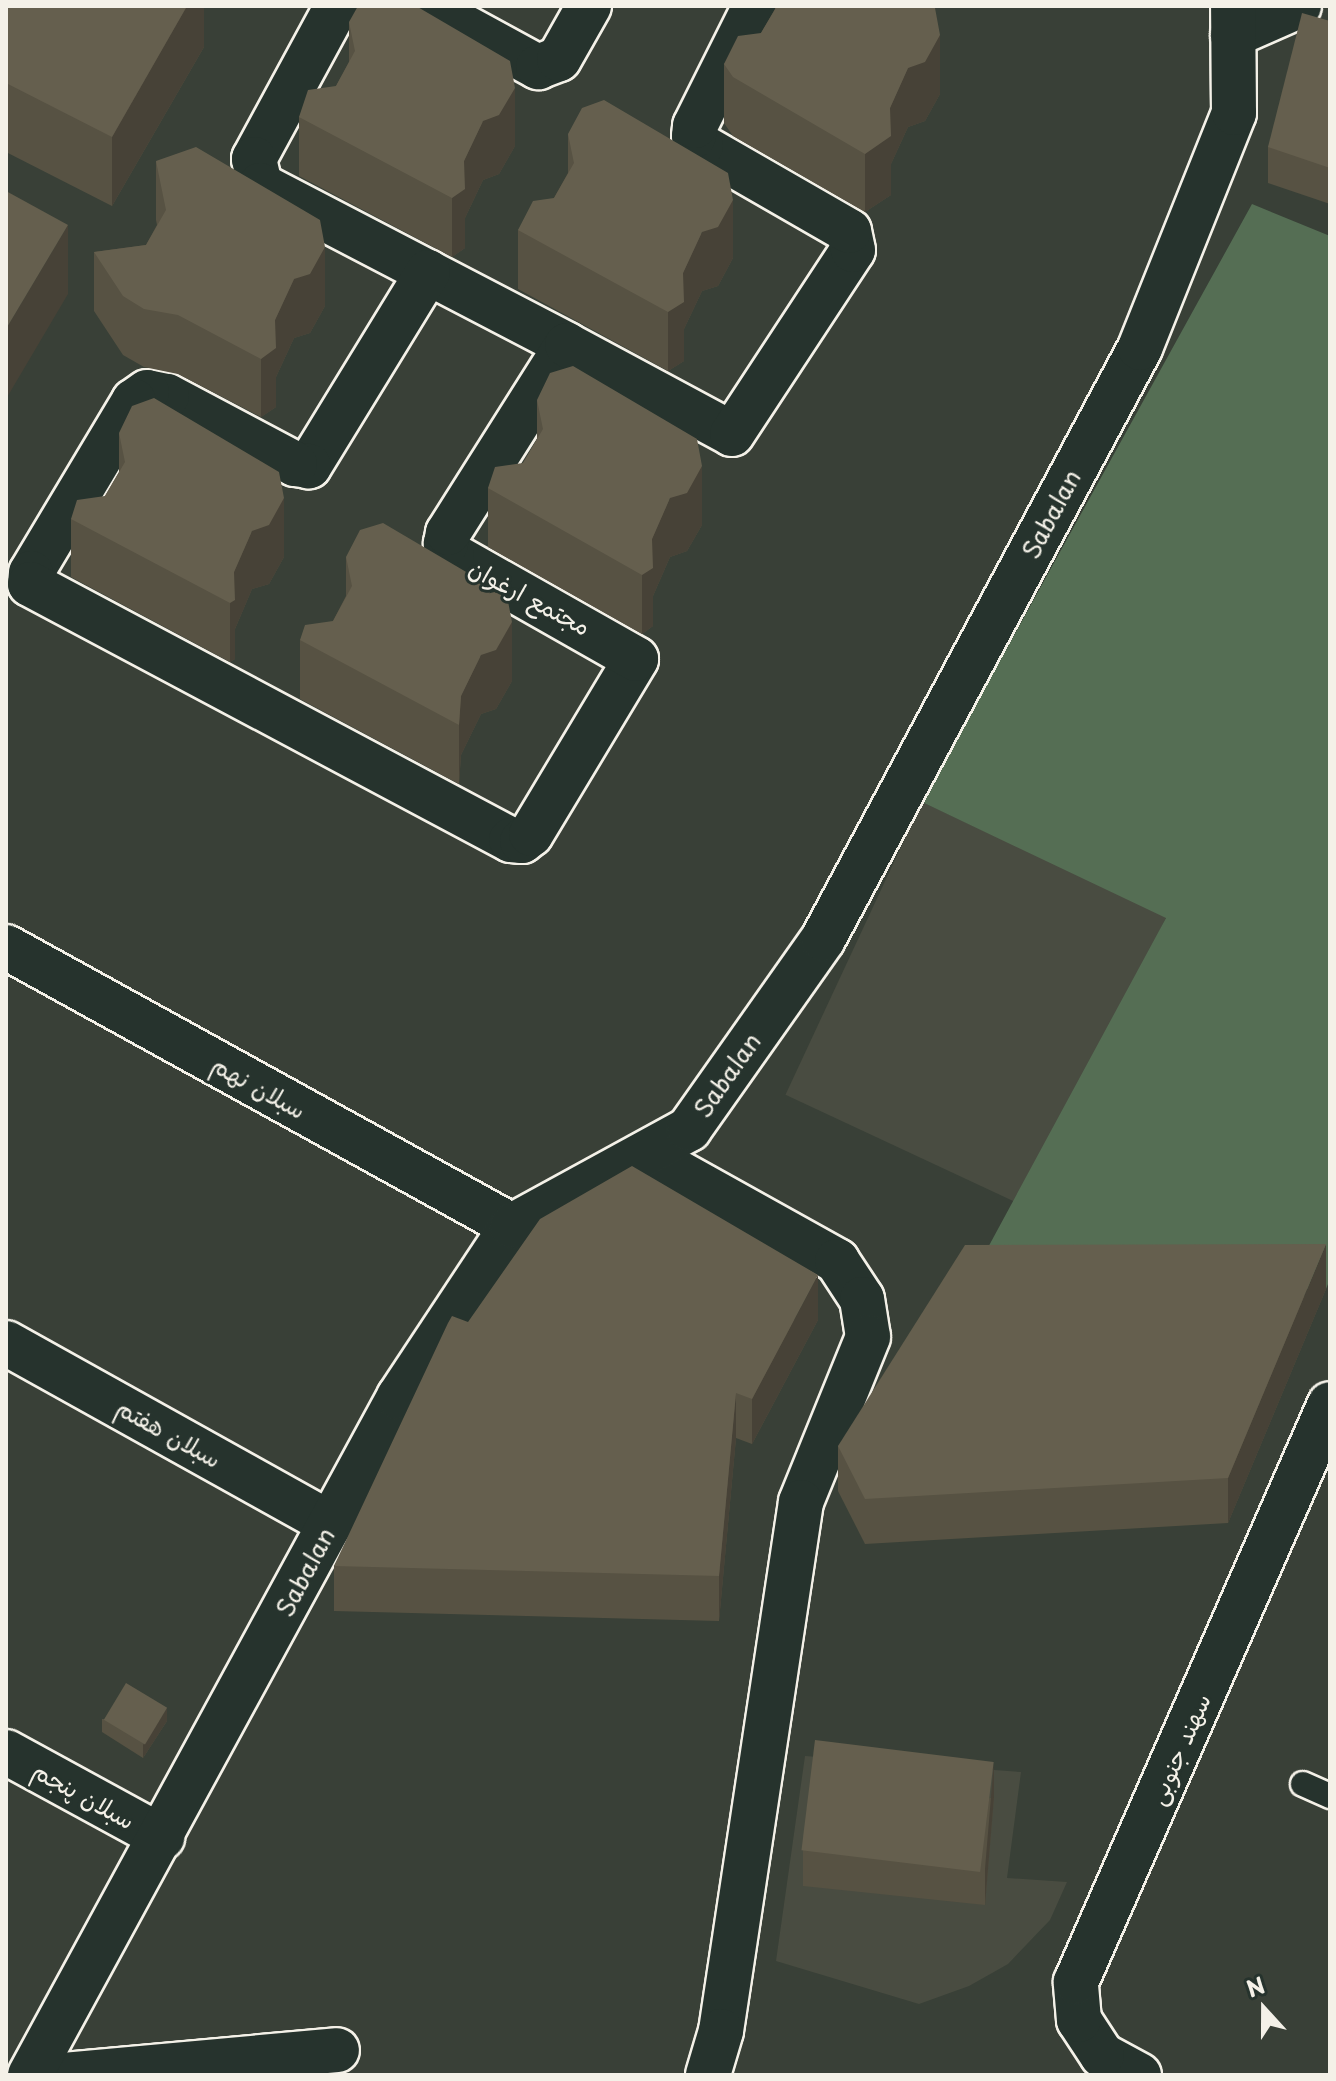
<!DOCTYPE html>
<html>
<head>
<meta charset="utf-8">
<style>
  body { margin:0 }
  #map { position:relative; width:1336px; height:2081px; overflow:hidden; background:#394037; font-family:"Playpen Sans","Playpen Sans Arabic",sans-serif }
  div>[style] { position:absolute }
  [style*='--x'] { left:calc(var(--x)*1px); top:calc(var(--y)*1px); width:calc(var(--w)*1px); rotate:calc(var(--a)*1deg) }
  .built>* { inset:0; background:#494c41; transform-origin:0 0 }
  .green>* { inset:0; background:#556e54 }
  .roads { filter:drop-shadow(2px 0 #f4f1e8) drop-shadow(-2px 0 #f4f1e8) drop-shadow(0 2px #f4f1e8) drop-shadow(0 -2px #f4f1e8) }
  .lane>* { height:24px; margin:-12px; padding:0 12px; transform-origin:12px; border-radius:12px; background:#26332d }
  .street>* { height:44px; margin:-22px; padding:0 22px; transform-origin:22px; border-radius:22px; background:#26332d }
  .secondary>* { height:44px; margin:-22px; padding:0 22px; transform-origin:22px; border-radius:22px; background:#26332d }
  .wall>* { inset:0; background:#575243 }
  .shaded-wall>* { inset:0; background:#474237 }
  .building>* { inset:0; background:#655f4e; transform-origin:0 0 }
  span { translate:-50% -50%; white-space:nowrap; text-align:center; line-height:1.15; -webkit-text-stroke:6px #26332d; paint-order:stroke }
  .street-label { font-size:24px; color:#f4f1e8 }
  .frame { position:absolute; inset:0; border:8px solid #f4f1e8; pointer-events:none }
  .north { position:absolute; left:1224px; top:1969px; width:80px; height:80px; -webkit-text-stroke:6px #26332d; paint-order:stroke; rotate:339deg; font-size:22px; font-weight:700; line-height:32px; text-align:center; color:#f4f1e8 }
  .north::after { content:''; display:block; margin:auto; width:28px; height:36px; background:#f4f1e8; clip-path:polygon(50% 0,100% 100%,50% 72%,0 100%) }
</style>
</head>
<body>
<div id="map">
  <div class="built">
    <i style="left:922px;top:802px;width:270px;height:323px;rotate:25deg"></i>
    <i style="clip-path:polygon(805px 1756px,1021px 1772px,1007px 1878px,1067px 1882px,1050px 1920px,1008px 1964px,969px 1986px,919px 2004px,776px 1961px)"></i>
  </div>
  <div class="green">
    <i style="clip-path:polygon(1252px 204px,1330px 236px,1330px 1279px,1326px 1289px,965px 1290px,1166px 918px,922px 802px)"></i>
  </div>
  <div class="roads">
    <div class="lane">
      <i style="--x:1303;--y:1784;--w:30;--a:24"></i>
    </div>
    <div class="street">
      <i style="--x:337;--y:6;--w:174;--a:118.5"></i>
      <i style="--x:254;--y:159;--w:27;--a:77"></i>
      <i style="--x:260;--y:185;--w:346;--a:27.5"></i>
      <i style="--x:426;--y:6;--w:128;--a:28.6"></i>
      <i style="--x:538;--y:67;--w:22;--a:-21"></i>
      <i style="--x:559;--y:59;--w:61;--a:-60.5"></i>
      <i style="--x:1233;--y:35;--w:72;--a:-23.7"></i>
      <i style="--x:428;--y:272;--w:228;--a:121.5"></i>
      <i style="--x:309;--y:466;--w:14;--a:-172"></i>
      <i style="--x:295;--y:464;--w:145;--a:-152"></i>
      <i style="--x:167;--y:396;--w:20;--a:-169"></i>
      <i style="--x:147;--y:392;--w:16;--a:145"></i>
      <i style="--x:134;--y:401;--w:200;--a:120.9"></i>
      <i style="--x:31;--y:573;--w:11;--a:95"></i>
      <i style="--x:30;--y:584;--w:545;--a:28.02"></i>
      <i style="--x:511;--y:840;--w:11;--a:5"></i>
      <i style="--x:522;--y:841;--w:11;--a:-38"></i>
      <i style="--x:531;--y:834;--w:204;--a:-59"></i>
      <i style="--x:636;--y:659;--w:211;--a:-150.5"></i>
      <i style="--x:452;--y:555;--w:13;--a:-119"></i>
      <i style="--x:446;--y:544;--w:11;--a:-80"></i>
      <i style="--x:448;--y:533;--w:222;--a:-57.7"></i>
      <i style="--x:567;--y:345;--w:187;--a:28.3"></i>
      <i style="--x:732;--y:434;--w:220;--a:-56.7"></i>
      <i style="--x:853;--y:250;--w:19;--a:-102"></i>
      <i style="--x:849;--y:231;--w:171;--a:-150.1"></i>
      <i style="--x:701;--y:146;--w:12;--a:-125"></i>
      <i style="--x:694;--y:136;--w:10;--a:-84"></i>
      <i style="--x:695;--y:126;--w:134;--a:-63.4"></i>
      <i style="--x:6;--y:947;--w:578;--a:28.87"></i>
      <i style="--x:645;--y:1154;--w:220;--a:29.1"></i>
      <i style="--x:837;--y:1261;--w:45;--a:56.7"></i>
      <i style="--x:862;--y:1299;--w:38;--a:81"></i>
      <i style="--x:868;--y:1337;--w:178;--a:112.1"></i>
      <i style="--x:801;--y:1502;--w:535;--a:98.6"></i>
      <i style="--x:721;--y:2031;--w:46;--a:106.5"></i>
      <i style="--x:6;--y:1343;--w:372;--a:29.1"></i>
      <i style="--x:6;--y:1752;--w:178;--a:28.6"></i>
      <i style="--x:64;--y:2075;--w:274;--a:-5.2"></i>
      <i style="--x:1139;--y:2075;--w:42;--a:-151.6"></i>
      <i style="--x:1102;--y:2055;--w:42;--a:-123.3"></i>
      <i style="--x:1079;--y:2020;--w:38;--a:-95"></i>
      <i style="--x:1076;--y:1982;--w:631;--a:-66.28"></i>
    </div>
    <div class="secondary">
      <i style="--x:30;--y:2075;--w:772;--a:-61.44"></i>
      <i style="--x:399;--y:1397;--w:205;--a:-56.5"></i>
      <i style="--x:512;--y:1226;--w:202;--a:-28.7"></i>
      <i style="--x:689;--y:1129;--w:232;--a:-54.8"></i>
      <i style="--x:823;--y:939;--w:671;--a:-61.79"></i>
      <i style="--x:1140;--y:348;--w:253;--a:-68.2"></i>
      <i style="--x:1234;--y:113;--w:107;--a:-90.5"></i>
    </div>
  </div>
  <div class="wall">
    <i style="clip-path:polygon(6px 6px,204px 6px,204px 47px,112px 206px,6px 152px)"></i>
    <i style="clip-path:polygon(775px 6px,931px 6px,940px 94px,925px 121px,908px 127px,891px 164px,891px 195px,865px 212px,733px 136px,724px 123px,724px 64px,761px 33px,775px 9px)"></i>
    <i style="clip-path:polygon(1330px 21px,1330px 204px,1268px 183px,1268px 147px)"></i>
    <i style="clip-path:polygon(349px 22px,515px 146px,499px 174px,483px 180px,465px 218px,465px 248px,452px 257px,299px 176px,299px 117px,336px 86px,349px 62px)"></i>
    <i style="clip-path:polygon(568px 134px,733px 258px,718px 286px,702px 291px,684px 329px,684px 361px,668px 371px,518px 289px,518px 230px,554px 198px,568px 173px)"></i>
    <i style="clip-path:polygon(156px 161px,325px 306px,310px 333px,294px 338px,276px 377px,276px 407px,261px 417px,178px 374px,144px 367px,123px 355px,94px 311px,94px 252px,146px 245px,157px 225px,156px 220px)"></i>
    <i style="clip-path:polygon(537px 400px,702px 525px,687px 551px,670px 557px,653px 596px,653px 626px,642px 634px,488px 547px,488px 488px,523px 463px,537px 439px)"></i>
    <i style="clip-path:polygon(119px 433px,284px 557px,269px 584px,252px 589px,235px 629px,235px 659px,230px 662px,71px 577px,71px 519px,105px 496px,119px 472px)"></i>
    <i style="clip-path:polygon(346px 557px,512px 681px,496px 709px,481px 714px,461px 755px,459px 784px,300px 699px,300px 640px,333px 621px,346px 596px)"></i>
    <i style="clip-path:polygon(1326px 1289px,1228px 1523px,865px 1544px,838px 1491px,838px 1446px)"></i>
    <i style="clip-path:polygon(818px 1320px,752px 1444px,736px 1438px,719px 1621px,334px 1611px,334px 1566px,468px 1322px)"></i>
    <i style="clip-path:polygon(102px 1719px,167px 1721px,143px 1758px,102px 1732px)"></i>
    <i style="clip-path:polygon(994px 1797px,985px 1905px,803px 1886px,803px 1850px)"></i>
  </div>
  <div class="shaded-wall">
    <i style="clip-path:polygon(187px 6px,204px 6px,204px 47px,112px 206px,112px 137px)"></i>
    <i style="clip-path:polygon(940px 35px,940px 94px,925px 121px,908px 127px,891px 164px,891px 195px,865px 212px,865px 154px,890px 108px,908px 68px)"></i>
    <i style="clip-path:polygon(515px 88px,515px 146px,499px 174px,483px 180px,465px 218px,465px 248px,452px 257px,452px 198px,464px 161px,483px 121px)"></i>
    <i style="clip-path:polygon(733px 200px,733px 258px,718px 286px,702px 291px,684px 329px,684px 361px,668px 371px,668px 312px,683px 273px,702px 232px)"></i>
    <i style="clip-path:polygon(68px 225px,68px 294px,6px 399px,6px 329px)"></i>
    <i style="clip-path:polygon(325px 247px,325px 306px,310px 333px,294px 338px,276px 377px,276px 407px,261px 417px,261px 359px,275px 320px,294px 279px)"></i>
    <i style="clip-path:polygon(702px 466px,702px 525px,687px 551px,670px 557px,653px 596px,653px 626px,642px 634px,642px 575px,652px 539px,670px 498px)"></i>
    <i style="clip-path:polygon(284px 498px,284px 557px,269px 584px,252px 589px,235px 629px,235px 659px,230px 662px,230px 603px,234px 572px,252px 531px)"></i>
    <i style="clip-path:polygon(512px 622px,512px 681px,496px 709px,481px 714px,461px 755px,459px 784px,459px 725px,461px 696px,481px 655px)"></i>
    <i style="clip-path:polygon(1326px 1244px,1326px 1289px,1228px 1523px,1228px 1478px)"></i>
    <i style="clip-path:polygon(818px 1275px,818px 1320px,752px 1444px,752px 1399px)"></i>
    <i style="clip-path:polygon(736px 1393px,736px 1438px,719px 1621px,719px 1576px)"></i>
    <i style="clip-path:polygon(167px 1708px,167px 1721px,143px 1758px,143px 1745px)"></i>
    <i style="clip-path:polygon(994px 1761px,994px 1797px,985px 1905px,985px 1869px)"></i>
  </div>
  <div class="building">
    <i style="clip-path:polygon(6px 6px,187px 6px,112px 137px,6px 83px)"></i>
    <i style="clip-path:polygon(358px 6px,416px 6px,510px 61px,515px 88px,499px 115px,483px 121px,464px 161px,465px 189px,452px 198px,299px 117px,308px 90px,336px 86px,355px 51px,349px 22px)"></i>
    <i style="clip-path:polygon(777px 6px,931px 6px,935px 8px,940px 35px,925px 62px,908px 68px,890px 108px,891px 136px,865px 154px,733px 77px,724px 64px,738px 36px,761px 33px)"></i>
    <i style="clip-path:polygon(1302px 13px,1330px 21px,1330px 168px,1268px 147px)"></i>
    <i style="clip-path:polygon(604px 100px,728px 173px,733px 200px,718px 227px,702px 232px,683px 273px,684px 302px,668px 312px,518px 230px,533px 201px,554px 198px,574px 163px,568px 134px,582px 108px)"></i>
    <i style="clip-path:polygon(196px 147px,320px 220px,325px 247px,310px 274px,294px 279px,275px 320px,276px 348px,261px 359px,178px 315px,144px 309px,123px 296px,94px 252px,146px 245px,166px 210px,156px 161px)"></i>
    <i style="clip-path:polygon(6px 191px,68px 225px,6px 329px)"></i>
    <i style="clip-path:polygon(573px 366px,697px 439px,702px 466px,687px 493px,670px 498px,652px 539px,653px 568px,642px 575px,488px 488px,495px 467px,523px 463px,543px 429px,537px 400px,550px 373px)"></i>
    <i style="clip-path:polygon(154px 398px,279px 472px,284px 498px,269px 525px,252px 531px,234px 572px,235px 600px,230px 603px,71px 519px,77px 500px,105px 496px,125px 462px,119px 433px,132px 406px)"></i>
    <i style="clip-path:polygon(383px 523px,507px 596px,512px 622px,496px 650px,481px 655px,461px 696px,459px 725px,300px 640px,305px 625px,333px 621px,352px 586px,346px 557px,360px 530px)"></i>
    <i style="clip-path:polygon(632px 1166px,818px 1275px,752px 1399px,736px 1393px,719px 1576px,334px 1566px,448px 1323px,452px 1316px,468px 1322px,540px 1219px)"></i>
    <i style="clip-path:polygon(1326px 1244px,1228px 1478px,865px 1499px,838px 1446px,965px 1245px)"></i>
    <i style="left:126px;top:1683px;width:48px;height:43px;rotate:31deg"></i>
    <i style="left:815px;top:1740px;width:180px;height:111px;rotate:7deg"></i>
  </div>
  <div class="street-label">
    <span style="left:1051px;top:514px;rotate:-62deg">Sabalan</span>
    <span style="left:530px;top:597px;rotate:28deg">مجتمع ارغوان</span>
    <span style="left:727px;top:1075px;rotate:-55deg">Sabalan</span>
    <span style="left:259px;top:1087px;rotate:29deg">سبلان نهم</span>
    <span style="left:169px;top:1433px;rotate:29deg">سبلان هفتم</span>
    <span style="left:305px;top:1572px;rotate:-62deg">Sabalan</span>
    <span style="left:1179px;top:1749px;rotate:-66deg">سهند جنوبی</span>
    <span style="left:84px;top:1795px;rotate:29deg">سبلان پنجم</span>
  </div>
  <div class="frame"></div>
  <div class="north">N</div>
</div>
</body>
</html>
